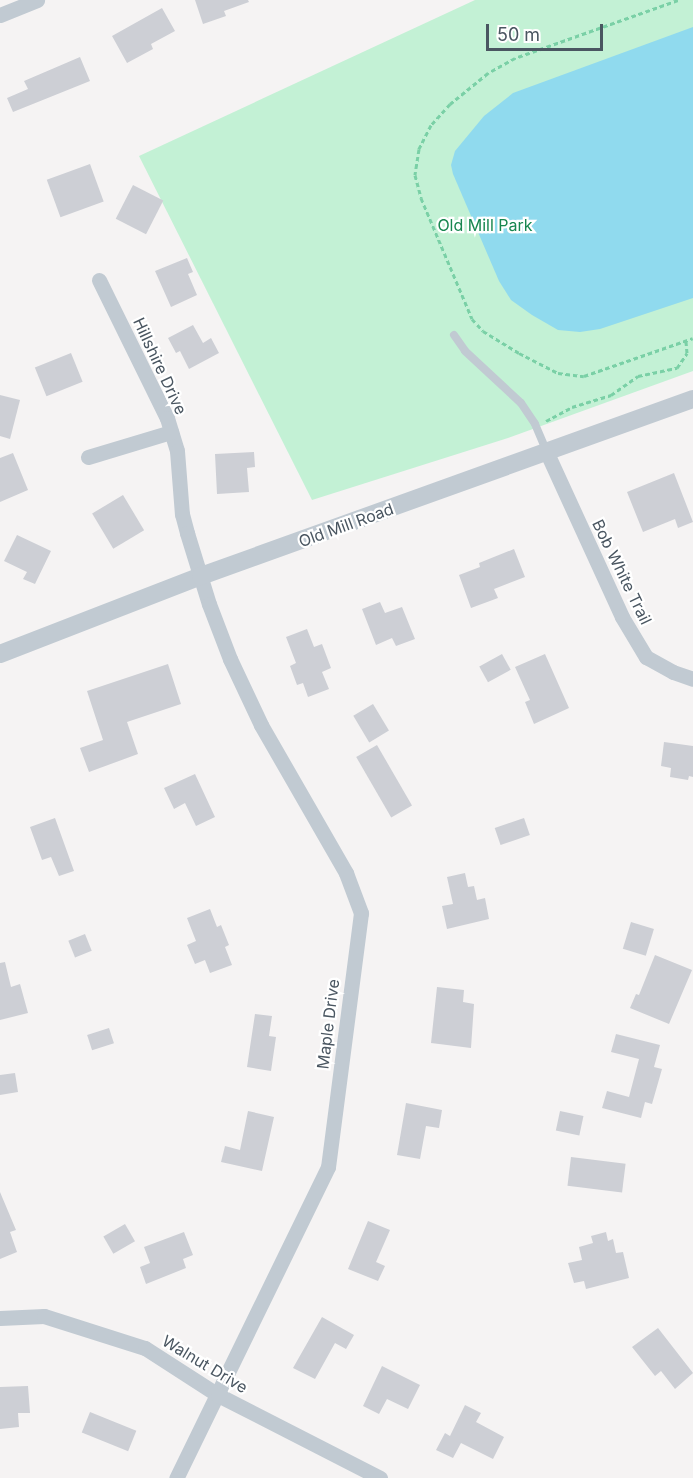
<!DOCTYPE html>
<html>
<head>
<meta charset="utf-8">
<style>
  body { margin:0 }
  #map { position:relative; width:693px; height:1478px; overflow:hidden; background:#f5f3f3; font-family:Inter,sans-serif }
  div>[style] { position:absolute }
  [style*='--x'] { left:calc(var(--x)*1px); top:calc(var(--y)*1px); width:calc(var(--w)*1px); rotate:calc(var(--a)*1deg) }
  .green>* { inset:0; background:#c3f1d5 }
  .water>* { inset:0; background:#90daee }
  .building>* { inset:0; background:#cdcfd5; transform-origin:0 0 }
  .path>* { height:3px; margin-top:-1.5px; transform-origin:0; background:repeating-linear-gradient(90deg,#7ad0a6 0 4.5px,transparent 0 7.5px) }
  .service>* { height:8px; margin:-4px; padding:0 4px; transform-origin:4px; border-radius:4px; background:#c1cad2 }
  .minor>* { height:15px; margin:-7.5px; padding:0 7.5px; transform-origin:7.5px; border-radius:7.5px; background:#c1cad2 }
  .tertiary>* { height:18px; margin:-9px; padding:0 9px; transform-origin:9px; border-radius:9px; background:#c1cad2 }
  span { translate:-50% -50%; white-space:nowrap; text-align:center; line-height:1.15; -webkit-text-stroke:4.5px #fff; paint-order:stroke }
  .park-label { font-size:16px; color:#17864f }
  .street-label { font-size:16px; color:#4a5661 }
  .scale { position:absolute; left:486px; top:24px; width:117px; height:27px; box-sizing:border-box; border:3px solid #4a5661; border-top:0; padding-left:8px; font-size:18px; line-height:21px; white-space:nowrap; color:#4a5661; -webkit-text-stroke:4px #fff; paint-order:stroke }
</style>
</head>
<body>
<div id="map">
  <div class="green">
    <i style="clip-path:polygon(475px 0,693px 0,693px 371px,508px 438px,312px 500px,139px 156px)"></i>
  </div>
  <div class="water">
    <i style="clip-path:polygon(693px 27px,693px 298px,600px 329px,580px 332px,558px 330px,532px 315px,511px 300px,499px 281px,453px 174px,451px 165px,455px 151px,484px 116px,513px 93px)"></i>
  </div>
  <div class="building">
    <i style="clip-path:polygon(195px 0,248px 0,249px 2px,224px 11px,226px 16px,203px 24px)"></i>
    <i style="clip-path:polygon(162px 8px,175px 31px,151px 44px,153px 49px,127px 63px,112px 36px)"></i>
    <i style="clip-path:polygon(80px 57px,90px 81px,13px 112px,7px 98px,28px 89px,24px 81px)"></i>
    <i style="left:90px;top:164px;width:40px;height:46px;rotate:70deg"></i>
    <i style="left:133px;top:185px;width:34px;height:38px;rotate:27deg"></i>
    <i style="clip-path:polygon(187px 258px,193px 272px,188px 274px,197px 295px,171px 307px,155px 271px)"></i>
    <i style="clip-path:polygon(193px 325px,203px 343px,211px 338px,219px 353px,189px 369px,180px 351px,176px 353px,168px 338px)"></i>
    <i style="left:71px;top:353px;width:31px;height:39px;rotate:68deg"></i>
    <i style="clip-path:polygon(0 395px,20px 400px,10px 439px,0 436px)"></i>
    <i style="clip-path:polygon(254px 452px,255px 467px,247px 468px,249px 492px,217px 494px,215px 454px)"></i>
    <i style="clip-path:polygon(13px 453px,28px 490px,0 502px,0 458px)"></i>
    <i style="clip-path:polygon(674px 473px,693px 522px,678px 528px,675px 519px,643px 532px,627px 492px)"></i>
    <i style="left:123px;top:495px;width:41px;height:36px;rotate:59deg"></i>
    <i style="clip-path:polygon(17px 535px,51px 551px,35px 584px,23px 579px,27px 572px,4px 561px)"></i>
    <i style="clip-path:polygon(514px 549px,525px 577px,494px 589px,498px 598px,471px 608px,459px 575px,480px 567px,479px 563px)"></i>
    <i style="clip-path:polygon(380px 602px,385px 613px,402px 607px,415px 639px,396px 646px,392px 638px,376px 645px,362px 609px)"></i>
    <i style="clip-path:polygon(307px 629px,314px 647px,322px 644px,331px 668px,322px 672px,329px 689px,308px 697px,303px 683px,297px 685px,290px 666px,296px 663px,286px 637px)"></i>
    <i style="left:502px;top:654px;width:18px;height:26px;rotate:61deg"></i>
    <i style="clip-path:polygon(545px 654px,569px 708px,534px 724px,525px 702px,530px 700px,515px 667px)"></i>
    <i style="clip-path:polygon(168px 664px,181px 704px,127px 722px,138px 754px,89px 772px,80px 748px,103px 740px,87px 691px)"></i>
    <i style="left:373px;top:704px;width:31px;height:23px;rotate:59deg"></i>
    <i style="clip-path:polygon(664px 742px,693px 746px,693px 777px,689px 776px,688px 780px,670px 777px,671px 768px,661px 766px)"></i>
    <i style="left:377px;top:745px;width:70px;height:24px;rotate:60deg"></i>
    <i style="clip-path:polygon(195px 774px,215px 817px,196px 826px,185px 803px,174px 809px,164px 788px)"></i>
    <i style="clip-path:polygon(55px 818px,74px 871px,59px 876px,51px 857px,42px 860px,30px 827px)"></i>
    <i style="left:524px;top:818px;width:18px;height:31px;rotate:71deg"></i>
    <i style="clip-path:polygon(465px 873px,468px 887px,474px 886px,477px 900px,485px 898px,489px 919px,447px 929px,442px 906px,453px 904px,447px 877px)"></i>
    <i style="clip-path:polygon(210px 909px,217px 927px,221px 925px,229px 945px,225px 947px,232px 965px,210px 973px,205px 960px,195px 964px,187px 945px,196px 941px,187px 918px)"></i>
    <i style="left:631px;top:922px;width:24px;height:28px;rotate:17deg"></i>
    <i style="left:85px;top:934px;width:18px;height:18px;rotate:68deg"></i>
    <i style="clip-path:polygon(655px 955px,692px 970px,669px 1024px,630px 1008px,636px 994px,639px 995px)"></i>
    <i style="clip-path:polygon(5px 962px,11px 987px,20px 984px,28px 1013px,0 1020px,0 963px)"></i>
    <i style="clip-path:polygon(437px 987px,464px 990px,463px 1002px,474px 1004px,471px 1048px,431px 1043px)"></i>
    <i style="clip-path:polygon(255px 1014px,272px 1016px,269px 1036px,276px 1037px,271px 1071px,247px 1067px)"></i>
    <i style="left:109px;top:1028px;width:16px;height:23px;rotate:72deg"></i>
    <i style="clip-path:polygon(616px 1034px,660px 1045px,654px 1067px,662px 1069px,652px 1104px,645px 1102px,641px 1118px,602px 1108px,607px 1091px,629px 1097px,639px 1059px,611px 1052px)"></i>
    <i style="clip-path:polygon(15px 1073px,18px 1092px,0 1095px,0 1075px)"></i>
    <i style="clip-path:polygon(406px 1103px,442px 1110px,439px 1128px,426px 1126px,420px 1159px,397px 1155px)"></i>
    <i style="clip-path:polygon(248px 1111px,274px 1117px,262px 1171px,221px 1162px,225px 1146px,240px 1150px)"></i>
    <i style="left:560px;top:1111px;width:24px;height:20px;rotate:12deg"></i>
    <i style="left:571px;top:1157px;width:55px;height:29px;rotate:7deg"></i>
    <i style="clip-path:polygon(0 1192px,16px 1230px,10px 1232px,17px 1252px,0 1259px)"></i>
    <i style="clip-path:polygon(368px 1221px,390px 1230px,376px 1262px,385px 1266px,378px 1281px,348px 1269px)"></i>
    <i style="left:125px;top:1224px;width:20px;height:25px;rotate:60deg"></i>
    <i style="clip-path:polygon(184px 1232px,193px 1255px,183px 1259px,186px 1268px,146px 1284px,140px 1267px,150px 1263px,144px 1247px)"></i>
    <i style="clip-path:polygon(606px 1232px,608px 1241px,613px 1239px,616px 1253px,623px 1252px,629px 1278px,586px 1289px,584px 1281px,574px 1283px,568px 1263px,582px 1260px,579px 1247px,593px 1243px,591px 1236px)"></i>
    <i style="clip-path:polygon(322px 1317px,354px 1335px,346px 1349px,335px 1343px,315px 1379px,293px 1368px)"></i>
    <i style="clip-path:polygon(658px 1328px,693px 1373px,675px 1389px,661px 1371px,655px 1376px,632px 1347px)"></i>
    <i style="clip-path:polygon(382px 1366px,420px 1385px,408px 1409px,387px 1399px,379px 1414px,363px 1406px)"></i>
    <i style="clip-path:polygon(28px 1386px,30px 1413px,18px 1413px,19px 1427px,0 1429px,0 1387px)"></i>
    <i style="clip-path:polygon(465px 1405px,481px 1413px,476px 1422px,504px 1437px,493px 1459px,461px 1443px,453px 1458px,436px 1450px,445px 1433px,450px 1436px)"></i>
    <i style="left:90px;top:1412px;width:50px;height:22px;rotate:22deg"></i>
  </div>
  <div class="path">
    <i style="--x:678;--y:0;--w:173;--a:160.4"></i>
    <i style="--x:515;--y:58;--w:31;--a:151"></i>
    <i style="--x:488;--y:73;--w:49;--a:140.8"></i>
    <i style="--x:450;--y:104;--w:28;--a:132"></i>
    <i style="--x:431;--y:125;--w:27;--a:117"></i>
    <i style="--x:419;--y:149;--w:26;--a:99"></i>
    <i style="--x:415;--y:175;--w:24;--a:75"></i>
    <i style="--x:421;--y:198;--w:131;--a:67.1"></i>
    <i style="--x:472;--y:319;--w:16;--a:47"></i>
    <i style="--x:483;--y:331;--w:42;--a:31.4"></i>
    <i style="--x:519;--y:353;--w:44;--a:27.1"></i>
    <i style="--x:558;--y:373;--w:26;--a:7"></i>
    <i style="--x:584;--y:376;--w:115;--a:-19.2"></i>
    <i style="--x:546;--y:421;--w:30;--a:-28"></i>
    <i style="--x:572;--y:407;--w:41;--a:-17.1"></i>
    <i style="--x:611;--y:395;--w:33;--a:-35"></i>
    <i style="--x:638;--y:376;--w:40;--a:-12"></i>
    <i style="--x:677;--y:368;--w:18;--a:-56"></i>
    <i style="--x:687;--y:353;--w:12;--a:-95"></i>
  </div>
  <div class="service">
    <i style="--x:454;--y:335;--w:19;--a:55"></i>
    <i style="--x:465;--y:351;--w:76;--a:42.9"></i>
    <i style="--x:521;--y:403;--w:25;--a:56"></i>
    <i style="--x:535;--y:424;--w:30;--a:67"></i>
  </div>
  <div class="minor">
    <i style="--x:0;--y:15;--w:40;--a:-22"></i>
    <i style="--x:99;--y:280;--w:154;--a:63.8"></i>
    <i style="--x:167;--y:418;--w:34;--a:73"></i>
    <i style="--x:177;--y:451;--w:63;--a:85.5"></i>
    <i style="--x:182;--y:514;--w:20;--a:75"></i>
    <i style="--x:187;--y:533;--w:74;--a:72.8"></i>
    <i style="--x:209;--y:604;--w:59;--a:69.1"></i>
    <i style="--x:230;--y:659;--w:73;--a:64.8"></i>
    <i style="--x:261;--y:725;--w:171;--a:60.1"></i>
    <i style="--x:346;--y:873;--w:43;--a:69.4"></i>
    <i style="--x:361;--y:913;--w:256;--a:97.4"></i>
    <i style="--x:328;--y:1167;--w:346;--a:116"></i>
    <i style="--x:547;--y:453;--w:180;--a:65.4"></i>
    <i style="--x:622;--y:617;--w:47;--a:59"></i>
    <i style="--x:646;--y:657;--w:31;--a:29"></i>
    <i style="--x:673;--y:672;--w:21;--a:19"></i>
    <i style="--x:88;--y:457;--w:87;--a:-16.8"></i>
    <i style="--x:0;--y:1318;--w:44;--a:-2.6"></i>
    <i style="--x:44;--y:1316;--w:106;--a:17.6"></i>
    <i style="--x:145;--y:1348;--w:87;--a:32.8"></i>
    <i style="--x:218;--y:1395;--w:182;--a:27.1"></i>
  </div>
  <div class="tertiary">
    <i style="--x:0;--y:654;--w:216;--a:-21.2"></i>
    <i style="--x:201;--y:576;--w:523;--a:-19.79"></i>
  </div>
  <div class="park-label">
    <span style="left:485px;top:225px">Old Mill Park</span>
  </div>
  <div class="street-label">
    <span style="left:160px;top:366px;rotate:65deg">Hillshire Drive</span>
    <span style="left:346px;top:525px;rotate:-20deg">Old Mill Road</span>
    <span style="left:622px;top:572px;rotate:64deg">Bob White Trail</span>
    <span style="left:328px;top:1024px;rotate:-83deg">Maple Drive</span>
    <span style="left:205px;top:1364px;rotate:31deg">Walnut Drive</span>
  </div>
  <div class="scale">50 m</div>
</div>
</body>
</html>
